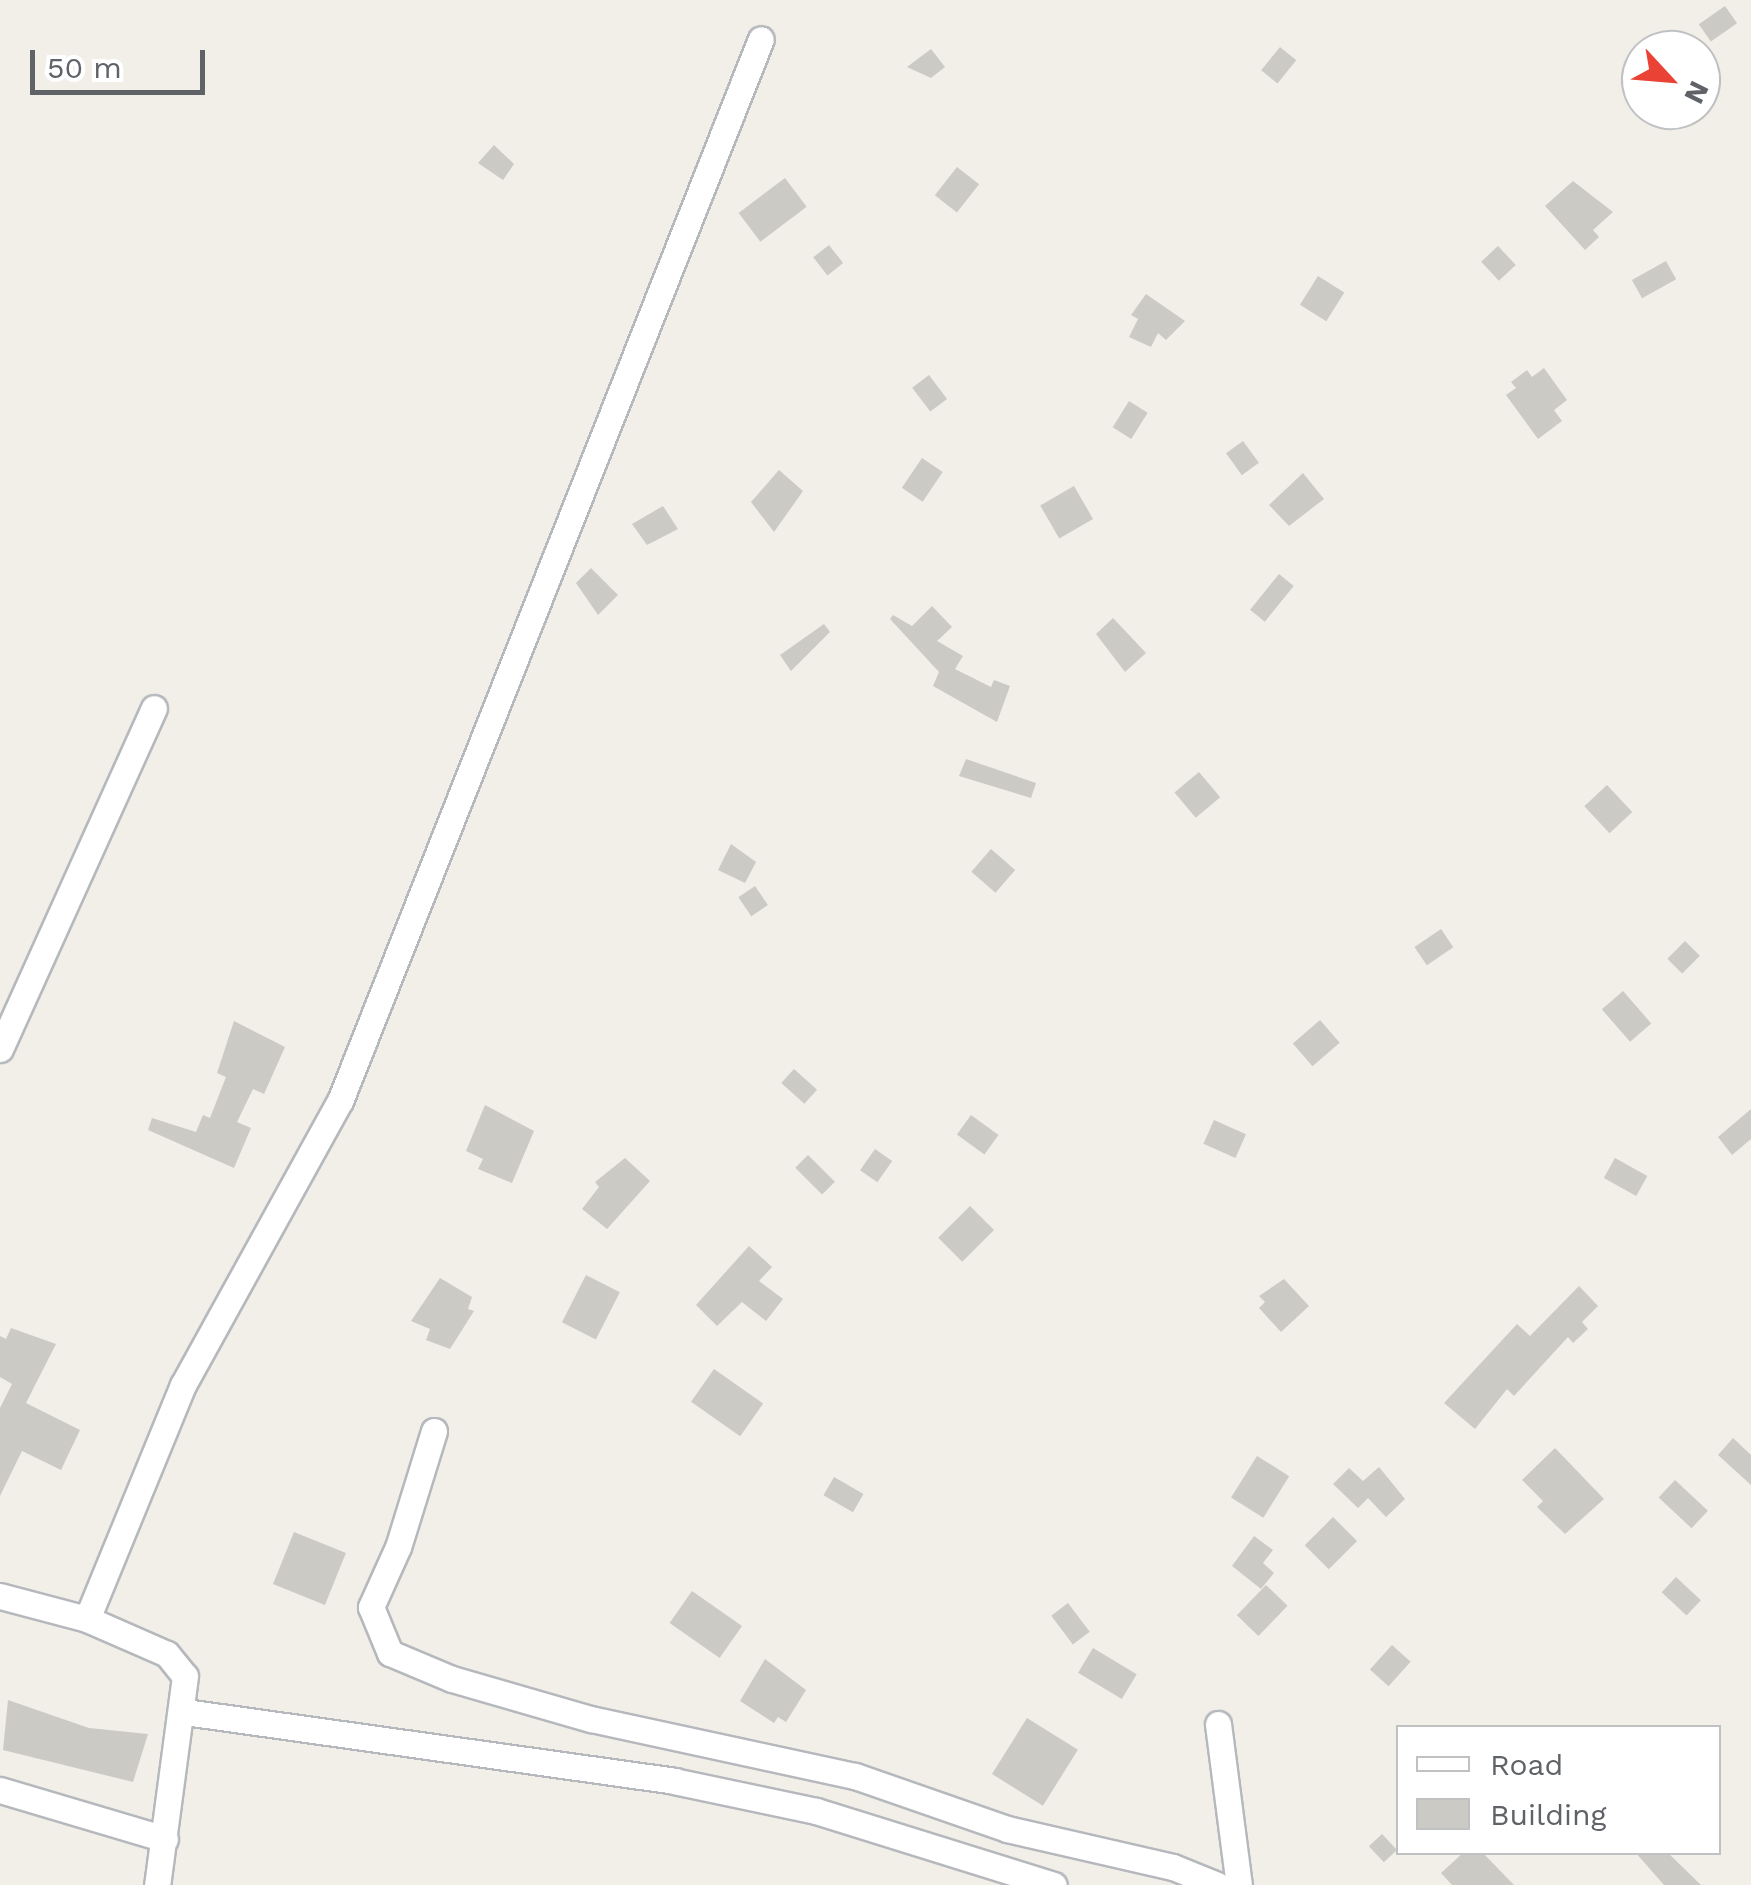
<!DOCTYPE html>
<html>
<head>
<meta charset="utf-8">
<style>
  body { margin:0 }
  #map { position:relative; width:1751px; height:1885px; overflow:hidden; background:#f1efe8; font-family:"Work Sans",sans-serif }
  div>[style] { position:absolute }
  [style*='--x'] { left:calc(var(--x)*1px); top:calc(var(--y)*1px); width:calc(var(--w)*1px); rotate:calc(var(--a)*1deg) }
  .building>* { inset:0; background:#cccac5; transform-origin:0 0 }
  .roads { filter:drop-shadow(2px 0 #b5b8bc) drop-shadow(-2px 0 #b5b8bc) drop-shadow(0 2px #b5b8bc) drop-shadow(0 -2px #b5b8bc) }
  .minor>* { height:25px; margin:-12.5px; padding:0 12.5px; transform-origin:12.5px; border-radius:12.5px; background:#fff }
  span { translate:-50% -50%; white-space:nowrap; text-align:center; line-height:1.15; -webkit-text-stroke:9px #fff; paint-order:stroke }
  .legend { position:absolute; left:1396px; top:1725px; width:325px; height:130px; box-sizing:border-box; background:#fff; border:2px solid #bfc1c3; margin:0; padding:12px 18px; list-style:none; font-size:30px; color:#5f6368 }
  .legend li { display:flex; align-items:center; gap:20px; height:50px }
  .legend b { width:50px; border:2px solid #bfc1c3 }
  .north { position:absolute; left:1621px; top:30px; width:100px; height:100px; box-sizing:border-box; background:#fff; border:2px solid #bfc1c3; border-radius:50%; rotate:116deg; font-size:28px; font-weight:700; line-height:40px; text-align:center; color:#5f6368 }
  .north::after { content:''; display:block; margin:auto; width:35px; height:45px; background:#ea4335; clip-path:polygon(50% 0,100% 100%,50% 72%,0 100%) }
  .scale { position:absolute; left:30px; top:50px; width:175px; height:45px; box-sizing:border-box; border:5px solid #5f6368; border-top:0; padding-left:12px; font-size:30px; line-height:35px; white-space:nowrap; color:#5f6368; -webkit-text-stroke:8px #fff; paint-order:stroke }
</style>
</head>
<body>
<div id="map">
  <div class="building">
    <i style="left:1725px;top:6px;width:21px;height:32px;rotate:55deg"></i>
    <i style="left:1280px;top:47px;width:21px;height:30px;rotate:39deg"></i>
    <i style="clip-path:polygon(931px 49px,945px 67px,931px 78px,907px 67px)"></i>
    <i style="clip-path:polygon(494px 145px,514px 164px,503px 180px,478px 163px)"></i>
    <i style="left:957px;top:167px;width:28px;height:36px;rotate:38deg"></i>
    <i style="left:785px;top:178px;width:36px;height:58px;rotate:53deg"></i>
    <i style="clip-path:polygon(1573px 181px,1613px 212px,1593px 230px,1599px 237px,1585px 250px,1545px 206px)"></i>
    <i style="left:829px;top:245px;width:23px;height:20px;rotate:52deg"></i>
    <i style="left:1498px;top:246px;width:26px;height:23px;rotate:47deg"></i>
    <i style="left:1666px;top:261px;width:21px;height:39px;rotate:61deg"></i>
    <i style="left:1318px;top:276px;width:31px;height:34px;rotate:32deg"></i>
    <i style="clip-path:polygon(1146px 294px,1185px 321px,1166px 340px,1158px 333px,1151px 347px,1129px 337px,1138px 319px,1131px 315px)"></i>
    <i style="clip-path:polygon(1544px 368px,1567px 400px,1554px 410px,1562px 421px,1538px 439px,1506px 395px,1516px 388px,1511px 382px,1527px 370px,1532px 377px)"></i>
    <i style="left:929px;top:375px;width:30px;height:21px;rotate:53deg"></i>
    <i style="left:1129px;top:401px;width:22px;height:31px;rotate:32deg"></i>
    <i style="left:1243px;top:441px;width:27px;height:21px;rotate:54deg"></i>
    <i style="left:922px;top:458px;width:25px;height:36px;rotate:34deg"></i>
    <i style="clip-path:polygon(779px 470px,803px 491px,774px 532px,751px 502px)"></i>
    <i style="clip-path:polygon(1303px 473px,1324px 499px,1289px 526px,1269px 505px)"></i>
    <i style="left:1074px;top:486px;width:38px;height:39px;rotate:60deg"></i>
    <i style="clip-path:polygon(663px 506px,678px 529px,647px 545px,632px 524px)"></i>
    <i style="clip-path:polygon(591px 568px,618px 595px,598px 615px,576px 583px)"></i>
    <i style="left:1279px;top:574px;width:19px;height:46px;rotate:39deg"></i>
    <i style="clip-path:polygon(932px 606px,952px 627px,937px 641px,963px 656px,955px 669px,991px 687px,994px 680px,1010px 686px,997px 722px,933px 686px,939px 672px,890px 619px,893px 615px,912px 626px)"></i>
    <i style="clip-path:polygon(1113px 618px,1146px 653px,1125px 672px,1096px 634px)"></i>
    <i style="clip-path:polygon(824px 624px,830px 632px,791px 671px,780px 655px)"></i>
    <i style="clip-path:polygon(966px 759px,1036px 783px,1031px 798px,959px 776px)"></i>
    <i style="left:1199px;top:772px;width:33px;height:32px;rotate:50deg"></i>
    <i style="left:1607px;top:785px;width:37px;height:31px;rotate:47deg"></i>
    <i style="clip-path:polygon(731px 844px,756px 862px,745px 883px,718px 870px)"></i>
    <i style="left:991px;top:849px;width:32px;height:30px;rotate:41deg"></i>
    <i style="left:755px;top:886px;width:23px;height:20px;rotate:56deg"></i>
    <i style="left:1441px;top:929px;width:22px;height:32px;rotate:56deg"></i>
    <i style="left:1685px;top:941px;width:21px;height:25px;rotate:45deg"></i>
    <i style="left:1623px;top:991px;width:43px;height:28px;rotate:49deg"></i>
    <i style="left:1320px;top:1020px;width:30px;height:36px;rotate:49deg"></i>
    <i style="clip-path:polygon(234px 1021px,285px 1047px,264px 1094px,253px 1089px,237px 1122px,251px 1128px,234px 1168px,148px 1130px,152px 1118px,196px 1132px,203px 1115px,210px 1118px,226px 1077px,217px 1073px)"></i>
    <i style="left:794px;top:1069px;width:31px;height:19px;rotate:42deg"></i>
    <i style="clip-path:polygon(485px 1105px,534px 1131px,512px 1183px,478px 1169px,483px 1159px,466px 1151px)"></i>
    <i style="clip-path:polygon(1751px 1109px,1751px 1139px,1732px 1155px,1718px 1137px)"></i>
    <i style="left:971px;top:1115px;width:34px;height:24px;rotate:36deg"></i>
    <i style="left:1214px;top:1120px;width:35px;height:26px;rotate:24deg"></i>
    <i style="left:875px;top:1149px;width:21px;height:26px;rotate:35deg"></i>
    <i style="left:808px;top:1155px;width:38px;height:18px;rotate:45deg"></i>
    <i style="clip-path:polygon(625px 1158px,650px 1181px,607px 1229px,582px 1209px,599px 1187px,595px 1182px)"></i>
    <i style="left:1615px;top:1158px;width:37px;height:23px;rotate:29deg"></i>
    <i style="left:970px;top:1206px;width:34px;height:45px;rotate:45deg"></i>
    <i style="clip-path:polygon(749px 1246px,772px 1267px,759px 1281px,783px 1299px,766px 1321px,742px 1302px,717px 1326px,696px 1305px)"></i>
    <i style="left:586px;top:1275px;width:38px;height:53px;rotate:27deg"></i>
    <i style="clip-path:polygon(440px 1278px,472px 1297px,468px 1309px,474px 1311px,450px 1349px,426px 1340px,430px 1329px,411px 1321px)"></i>
    <i style="clip-path:polygon(1284px 1279px,1309px 1306px,1281px 1332px,1259px 1308px,1265px 1302px,1259px 1296px)"></i>
    <i style="clip-path:polygon(1579px 1286px,1598px 1306px,1582px 1322px,1588px 1329px,1573px 1343px,1568px 1337px,1514px 1396px,1507px 1389px,1475px 1429px,1444px 1403px,1517px 1324px,1530px 1336px)"></i>
    <i style="clip-path:polygon(11px 1328px,56px 1344px,26px 1403px,80px 1430px,61px 1470px,22px 1451px,0 1496px,0 1408px,12px 1384px,0 1377px,0 1336px,6px 1339px)"></i>
    <i style="left:714px;top:1369px;width:60px;height:40px;rotate:35deg"></i>
    <i style="clip-path:polygon(1733px 1438px,1751px 1455px,1751px 1485px,1718px 1455px)"></i>
    <i style="clip-path:polygon(1555px 1448px,1604px 1499px,1565px 1534px,1537px 1507px,1543px 1501px,1522px 1480px)"></i>
    <i style="left:1257px;top:1456px;width:38px;height:49px;rotate:32deg"></i>
    <i style="clip-path:polygon(1379px 1467px,1405px 1499px,1386px 1517px,1368px 1498px,1358px 1508px,1333px 1484px,1349px 1468px,1363px 1481px)"></i>
    <i style="left:834px;top:1477px;width:34px;height:21px;rotate:30deg"></i>
    <i style="left:1675px;top:1480px;width:45px;height:24px;rotate:43deg"></i>
    <i style="left:1333px;top:1517px;width:34px;height:40px;rotate:45deg"></i>
    <i style="left:294px;top:1532px;width:56px;height:56px;rotate:22deg"></i>
    <i style="clip-path:polygon(1254px 1536px,1273px 1550px,1263px 1563px,1274px 1573px,1261px 1589px,1232px 1566px)"></i>
    <i style="left:1676px;top:1577px;width:34px;height:21px;rotate:43deg"></i>
    <i style="left:1266px;top:1585px;width:30px;height:42px;rotate:44deg"></i>
    <i style="left:692px;top:1591px;width:61px;height:39px;rotate:35deg"></i>
    <i style="left:1068px;top:1603px;width:36px;height:21px;rotate:53deg"></i>
    <i style="left:1392px;top:1645px;width:25px;height:33px;rotate:42deg"></i>
    <i style="left:1093px;top:1648px;width:51px;height:29px;rotate:31deg"></i>
    <i style="clip-path:polygon(765px 1659px,806px 1690px,786px 1722px,778px 1717px,774px 1723px,740px 1701px)"></i>
    <i style="clip-path:polygon(8px 1700px,89px 1728px,148px 1734px,133px 1782px,3px 1750px)"></i>
    <i style="left:1027px;top:1718px;width:60px;height:66px;rotate:32deg"></i>
    <i style="left:1382px;top:1834px;width:22px;height:18px;rotate:47deg"></i>
    <i style="clip-path:polygon(1464px 1852px,1482px 1852px,1514px 1885px,1452px 1885px,1441px 1873px)"></i>
    <i style="clip-path:polygon(1635px 1852px,1667px 1852px,1701px 1885px,1664px 1885px)"></i>
  </div>
  <div class="roads">
    <div class="minor">
      <i style="--x:0;--y:1049;--w:374;--a:-65.7"></i>
      <i style="--x:434;--y:1431;--w:121;--a:107.2"></i>
      <i style="--x:398;--y:1547;--w:66;--a:114.2"></i>
      <i style="--x:371;--y:1607;--w:50;--a:67.6"></i>
      <i style="--x:390;--y:1653;--w:67;--a:22.8"></i>
      <i style="--x:452;--y:1679;--w:145;--a:16.1"></i>
      <i style="--x:591;--y:1719;--w:270;--a:12.2"></i>
      <i style="--x:855;--y:1776;--w:161;--a:19.2"></i>
      <i style="--x:1007;--y:1829;--w:170;--a:12.9"></i>
      <i style="--x:1173;--y:1867;--w:48;--a:22.2"></i>
      <i style="--x:0;--y:1596;--w:90;--a:14.8"></i>
      <i style="--x:87;--y:1619;--w:87;--a:23.6"></i>
      <i style="--x:167;--y:1654;--w:28;--a:51"></i>
      <i style="--x:185;--y:1676;--w:211;--a:97.6"></i>
      <i style="--x:87;--y:1619;--w:253;--a:-67.7"></i>
      <i style="--x:183;--y:1385;--w:325;--a:-61.1"></i>
      <i style="--x:340;--y:1101;--w:1142;--a:-68.38"></i>
      <i style="--x:185;--y:1712;--w:494;--a:8"></i>
      <i style="--x:674;--y:1781;--w:145;--a:11.9"></i>
      <i style="--x:816;--y:1811;--w:249;--a:17.3"></i>
      <i style="--x:1218;--y:1724;--w:162;--a:82.6"></i>
      <i style="--x:0;--y:1790;--w:172;--a:16.5"></i>
    </div>
  </div>
  <ul class="legend">
  <li><b style="height:12px;background:#fff"></b>Road</li>
  <li><b style="height:28px;background:#cccac5"></b>Building</li>
  </ul>
  <div class="north">N</div>
  <div class="scale">50 m</div>
</div>
</body>
</html>
